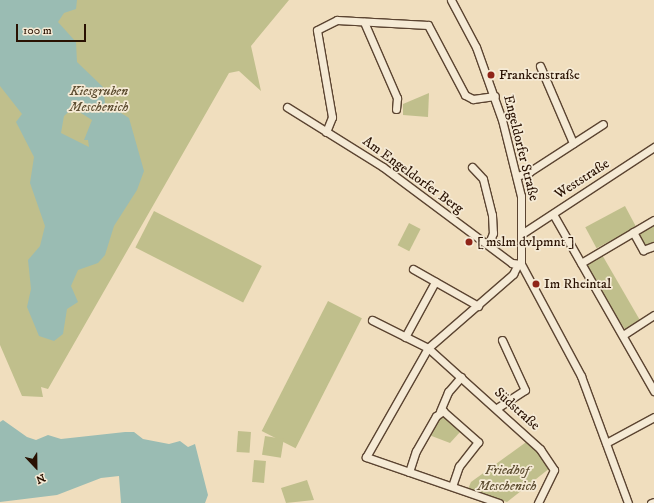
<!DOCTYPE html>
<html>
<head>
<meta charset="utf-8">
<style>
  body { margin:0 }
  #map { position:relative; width:654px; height:503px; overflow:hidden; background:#f0debe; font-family:"IM FELL DW Pica",serif }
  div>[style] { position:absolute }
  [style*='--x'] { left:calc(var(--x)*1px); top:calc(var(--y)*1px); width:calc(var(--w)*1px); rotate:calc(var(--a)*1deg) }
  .green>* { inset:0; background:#c0bf8c; transform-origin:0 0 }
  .water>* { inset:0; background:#9abcb3 }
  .roads { filter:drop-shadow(1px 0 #5b4431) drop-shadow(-1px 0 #5b4431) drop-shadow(0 1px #5b4431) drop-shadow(0 -1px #5b4431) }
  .minor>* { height:7px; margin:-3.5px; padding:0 3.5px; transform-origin:3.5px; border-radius:3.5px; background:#f5ead5 }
  .dots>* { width:11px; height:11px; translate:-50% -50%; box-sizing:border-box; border:2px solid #f5ead5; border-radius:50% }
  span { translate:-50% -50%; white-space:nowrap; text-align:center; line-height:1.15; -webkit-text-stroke:3.5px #f5ead5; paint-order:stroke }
  .poi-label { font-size:14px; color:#291102 }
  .left { translate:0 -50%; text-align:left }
  .park-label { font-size:14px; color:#5e4e32; font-style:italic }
  .street-label { font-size:14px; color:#291102 }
  .north { position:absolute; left:16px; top:447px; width:40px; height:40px; -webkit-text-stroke:3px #f5ead5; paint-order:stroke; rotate:158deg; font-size:11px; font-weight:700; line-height:16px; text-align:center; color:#291102 }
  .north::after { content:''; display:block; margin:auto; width:14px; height:18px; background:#291102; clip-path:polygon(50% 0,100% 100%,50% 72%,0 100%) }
  .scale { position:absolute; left:16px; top:24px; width:70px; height:18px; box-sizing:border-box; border:2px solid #291102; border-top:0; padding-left:5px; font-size:12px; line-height:14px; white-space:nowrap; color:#291102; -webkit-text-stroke:3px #f5ead5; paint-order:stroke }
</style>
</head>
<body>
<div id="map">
  <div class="green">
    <i style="clip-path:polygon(0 0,289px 0,251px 46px,261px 91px,239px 71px,229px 73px,48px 389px,41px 387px,43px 397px,22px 396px,0 345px)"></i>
    <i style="clip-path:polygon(429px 93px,428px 117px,403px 115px,403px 104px)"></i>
    <i style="left:625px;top:206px;width:24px;height:45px;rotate:62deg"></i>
    <i style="left:154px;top:211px;width:121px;height:41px;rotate:27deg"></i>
    <i style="left:409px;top:223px;width:13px;height:25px;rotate:27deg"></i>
    <i style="clip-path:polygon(654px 223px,654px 242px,644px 246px,638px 234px)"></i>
    <i style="clip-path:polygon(601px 253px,641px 322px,626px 331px,585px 267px,586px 262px)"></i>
    <i style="left:328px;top:301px;width:38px;height:146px;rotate:27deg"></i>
    <i style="clip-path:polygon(441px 415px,461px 431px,450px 443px,429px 435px)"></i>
    <i style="left:238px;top:431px;width:13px;height:21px;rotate:4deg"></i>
    <i style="left:265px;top:436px;width:19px;height:19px;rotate:9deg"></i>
    <i style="clip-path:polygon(529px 440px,550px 468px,507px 502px,468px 489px,471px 482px)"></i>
    <i style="left:254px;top:460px;width:12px;height:22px;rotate:5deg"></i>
    <i style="clip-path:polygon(307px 480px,314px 500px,286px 503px,281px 488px)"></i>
  </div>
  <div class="water">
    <i style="clip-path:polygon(evenodd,0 0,77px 0,76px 9px,64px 13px,58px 22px,76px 42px,77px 62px,103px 87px,105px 103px,129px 118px,144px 171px,137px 190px,114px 226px,105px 255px,98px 263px,78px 270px,71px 286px,78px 302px,67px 309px,63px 334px,54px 341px,39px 336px,27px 307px,31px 289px,28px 260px,40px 246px,45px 226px,30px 183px,34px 157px,16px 122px,22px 114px,0 86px,0 0,73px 108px,92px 120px,84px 140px,88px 140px,89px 147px,61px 133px,64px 116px,73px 108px)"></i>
    <i style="clip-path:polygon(3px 420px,27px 437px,36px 440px,48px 435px,61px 439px,125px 432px,134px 432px,143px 439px,169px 444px,180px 441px,188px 447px,195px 444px,208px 495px,205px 503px,121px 503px,119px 476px,101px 478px,57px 495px,0 502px,0 422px)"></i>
  </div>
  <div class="roads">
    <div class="minor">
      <i style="--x:451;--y:0;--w:53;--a:62"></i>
      <i style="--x:476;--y:47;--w:77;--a:70.4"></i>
      <i style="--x:502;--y:120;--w:78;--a:76"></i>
      <i style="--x:521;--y:196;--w:68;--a:90"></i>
      <i style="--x:521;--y:264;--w:127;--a:61.8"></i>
      <i style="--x:581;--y:376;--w:135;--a:69.7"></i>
      <i style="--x:364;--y:22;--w:83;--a:66.5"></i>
      <i style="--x:397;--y:98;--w:11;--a:95"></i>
      <i style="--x:540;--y:66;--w:84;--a:66.8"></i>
      <i style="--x:287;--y:107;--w:113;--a:32"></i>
      <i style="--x:383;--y:167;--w:161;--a:36.7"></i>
      <i style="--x:512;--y:263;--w:9;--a:6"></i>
      <i style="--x:326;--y:132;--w:16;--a:-68"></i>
      <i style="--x:332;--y:117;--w:88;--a:-99.8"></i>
      <i style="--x:317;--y:30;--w:22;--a:-27"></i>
      <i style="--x:337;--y:20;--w:91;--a:3.1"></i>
      <i style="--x:428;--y:25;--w:79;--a:62.1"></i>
      <i style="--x:465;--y:95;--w:9;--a:27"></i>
      <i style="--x:473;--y:99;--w:22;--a:-8"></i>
      <i style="--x:472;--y:167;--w:16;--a:47"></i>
      <i style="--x:483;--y:179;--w:37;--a:76"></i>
      <i style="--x:492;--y:215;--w:18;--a:87"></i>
      <i style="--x:493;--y:233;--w:11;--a:112"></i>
      <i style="--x:517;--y:176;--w:13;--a:-18"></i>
      <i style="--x:529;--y:172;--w:88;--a:-33"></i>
      <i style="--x:553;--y:214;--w:204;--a:60.3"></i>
      <i style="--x:633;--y:232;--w:21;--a:61"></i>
      <i style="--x:643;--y:250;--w:12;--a:-20"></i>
      <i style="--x:523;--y:233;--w:157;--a:-33.3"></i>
      <i style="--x:581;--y:263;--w:85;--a:-30.5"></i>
      <i style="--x:413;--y:269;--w:75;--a:29.6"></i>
      <i style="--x:372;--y:320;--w:63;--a:26.6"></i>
      <i style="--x:428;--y:348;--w:151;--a:42"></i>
      <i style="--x:540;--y:449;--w:25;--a:56"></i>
      <i style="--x:554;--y:470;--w:37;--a:116"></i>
      <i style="--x:623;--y:335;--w:37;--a:-33"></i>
      <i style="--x:405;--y:337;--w:63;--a:-61.4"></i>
      <i style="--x:497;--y:408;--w:33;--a:-33"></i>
      <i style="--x:525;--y:390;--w:55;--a:-114.7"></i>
      <i style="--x:440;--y:411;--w:21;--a:-67"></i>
      <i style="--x:448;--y:392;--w:20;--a:-49"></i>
      <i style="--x:606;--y:443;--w:55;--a:-28.4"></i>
      <i style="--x:409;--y:472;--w:22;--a:-72"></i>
      <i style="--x:416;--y:451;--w:40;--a:-60.3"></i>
      <i style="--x:436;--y:416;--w:9;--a:-36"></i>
      <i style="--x:443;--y:411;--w:47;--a:41.5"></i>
      <i style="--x:478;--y:442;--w:31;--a:128"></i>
      <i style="--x:459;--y:466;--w:21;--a:109"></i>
      <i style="--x:499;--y:503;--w:141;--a:-160.9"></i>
      <i style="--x:366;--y:457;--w:125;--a:-60.4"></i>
      <i style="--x:428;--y:348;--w:113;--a:-41"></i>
      <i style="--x:513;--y:274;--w:11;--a:-63"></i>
      <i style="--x:651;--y:503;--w:3;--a:-18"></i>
    </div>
  </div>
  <div class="dots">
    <i style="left:491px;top:75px;background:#8f2418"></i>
    <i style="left:469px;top:242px;background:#8f2418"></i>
    <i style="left:536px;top:284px;background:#8f2418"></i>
  </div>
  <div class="poi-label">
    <span class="left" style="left:499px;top:75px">Frankenstraße</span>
    <span class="left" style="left:477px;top:242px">[ mslm dvlpmnt ]</span>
    <span class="left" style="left:544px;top:284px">Im Rheintal</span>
  </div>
  <div class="park-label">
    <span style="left:99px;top:99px">Kiesgruben<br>Meschenich</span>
    <span style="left:507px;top:478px">Friedhof<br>Meschenich</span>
  </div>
  <div class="street-label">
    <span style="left:521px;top:148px;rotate:76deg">Engeldorfer Straße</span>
    <span style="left:413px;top:175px;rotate:36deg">Am Engeldorfer Berg</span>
    <span style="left:582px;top:179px;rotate:-33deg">Weststraße</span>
    <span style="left:517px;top:409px;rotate:42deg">Südstraße</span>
  </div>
  <div class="north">N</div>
  <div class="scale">100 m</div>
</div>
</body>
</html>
